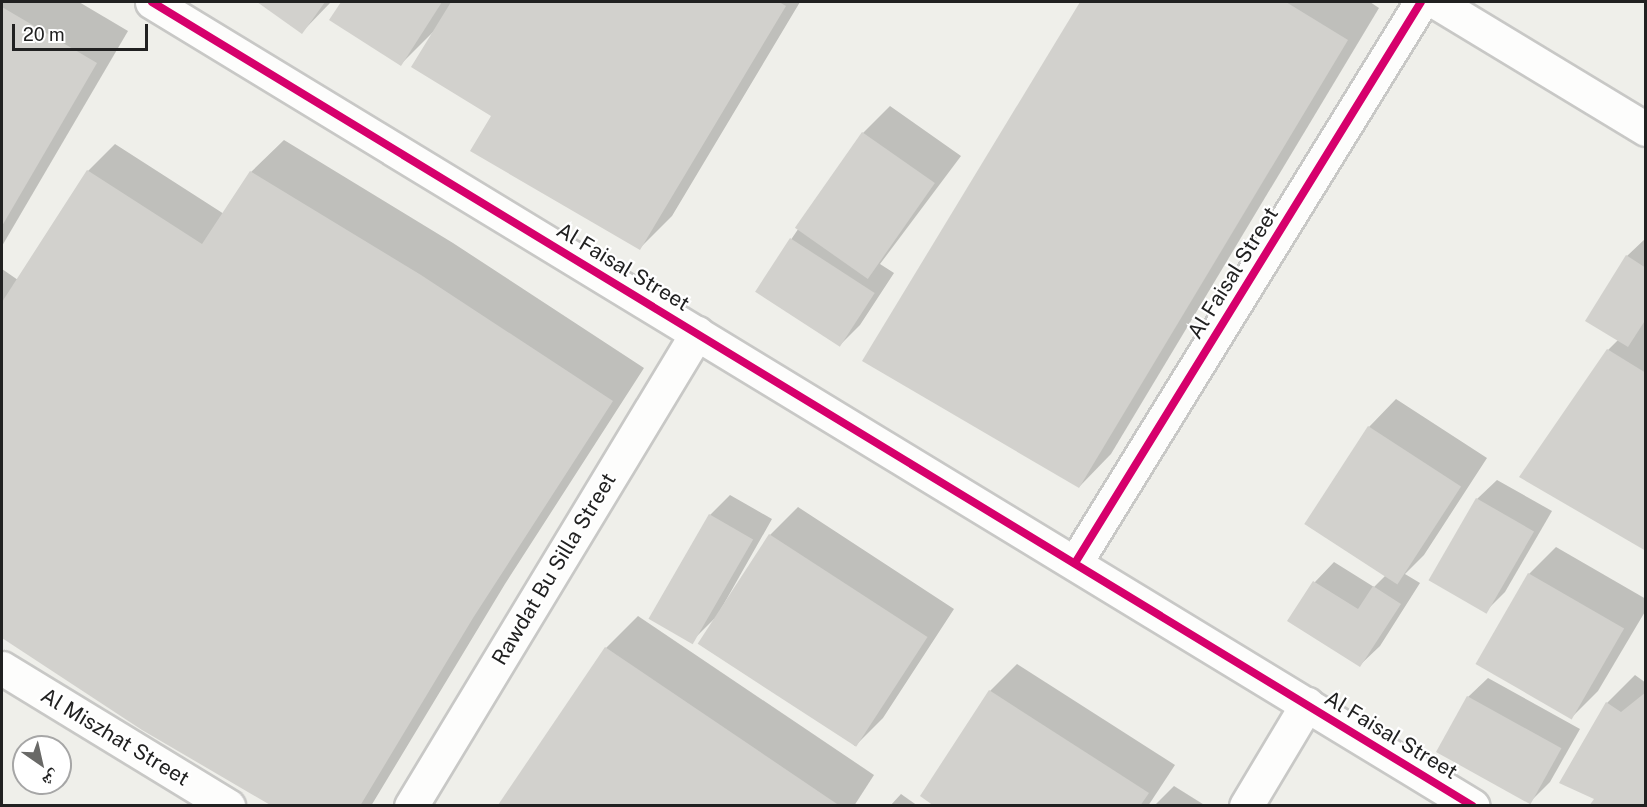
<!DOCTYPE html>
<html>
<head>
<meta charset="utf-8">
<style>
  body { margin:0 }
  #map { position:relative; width:1647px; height:807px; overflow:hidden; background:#efefea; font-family:"Public Sans","Noto Naskh Arabic",sans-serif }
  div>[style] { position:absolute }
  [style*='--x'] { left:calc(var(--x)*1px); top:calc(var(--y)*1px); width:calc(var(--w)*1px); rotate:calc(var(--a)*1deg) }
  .shadow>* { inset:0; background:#0003 }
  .building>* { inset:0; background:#d2d1cd; transform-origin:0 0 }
  .roads { filter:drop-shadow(2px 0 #c8c8c6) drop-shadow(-2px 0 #c8c8c6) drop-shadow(0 2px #c8c8c6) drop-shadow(0 -2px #c8c8c6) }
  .minor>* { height:33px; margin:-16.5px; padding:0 16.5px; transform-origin:16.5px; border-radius:16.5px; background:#fdfdfc }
  .cycleway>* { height:8px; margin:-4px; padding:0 4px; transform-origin:4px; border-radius:4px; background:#d6006c }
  span { translate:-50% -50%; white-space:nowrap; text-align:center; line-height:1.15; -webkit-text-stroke:4.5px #fff; paint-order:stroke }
  .street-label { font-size:21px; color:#212121 }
  .frame { position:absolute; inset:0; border:3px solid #212121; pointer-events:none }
  .north { position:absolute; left:12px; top:735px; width:60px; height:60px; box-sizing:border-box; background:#fff; border:2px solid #a6a6a6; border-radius:50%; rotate:146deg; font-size:16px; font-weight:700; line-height:24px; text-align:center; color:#212121 }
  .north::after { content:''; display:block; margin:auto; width:21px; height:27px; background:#696967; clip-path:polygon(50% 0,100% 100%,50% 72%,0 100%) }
  .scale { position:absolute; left:12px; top:24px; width:136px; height:27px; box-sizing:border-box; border:3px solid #212121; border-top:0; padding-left:8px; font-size:18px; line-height:21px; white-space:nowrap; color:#212121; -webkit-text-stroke:4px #fff; paint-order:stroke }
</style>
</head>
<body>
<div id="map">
  <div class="shadow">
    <i style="clip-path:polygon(2px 2px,79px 2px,128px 31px,2px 246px)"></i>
    <i style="clip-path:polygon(259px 2px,331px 2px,302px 32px)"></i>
    <i style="clip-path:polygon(343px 2px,800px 2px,672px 216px,640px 248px,493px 116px,433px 32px,401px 64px,331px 19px)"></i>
    <i style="clip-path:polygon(1082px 2px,1370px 2px,1379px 8px,1111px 454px,1079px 487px,864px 360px)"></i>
    <i style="clip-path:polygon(890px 106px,961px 156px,880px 264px,894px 273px,860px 325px,840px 345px,757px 290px,863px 133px)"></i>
    <i style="clip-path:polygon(284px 140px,453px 243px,644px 368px,505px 584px,371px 806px,275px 806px,143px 729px,2px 636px,2px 269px,18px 280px,88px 171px,115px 144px,224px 214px,251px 172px)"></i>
    <i style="clip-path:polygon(1646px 238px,1644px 328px,1646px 549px,1608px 350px,1619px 339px,1627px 256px)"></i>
    <i style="clip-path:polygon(1396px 399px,1487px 458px,1424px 555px,1405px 574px,1420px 583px,1380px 646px,1360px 665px,1289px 621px,1315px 582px,1334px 562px,1374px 587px,1386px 575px,1306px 524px,1369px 427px)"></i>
    <i style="clip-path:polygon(1497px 480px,1552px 511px,1505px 592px,1485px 612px,1477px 499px)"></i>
    <i style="clip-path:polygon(730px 495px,772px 519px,717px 616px,770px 535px,798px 507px,954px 609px,883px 718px,855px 746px,714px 619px,691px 642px,710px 515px)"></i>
    <i style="clip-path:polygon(1556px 547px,1646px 599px,1646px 610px,1598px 691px,1571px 718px,1529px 574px)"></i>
    <i style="clip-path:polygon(638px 616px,874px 775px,854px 806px,500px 804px,606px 648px)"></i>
    <i style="clip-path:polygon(1017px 664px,1175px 765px,1148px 806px,937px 806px,990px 691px)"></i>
    <i style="clip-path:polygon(1635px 675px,1646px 683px,1646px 806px,1596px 799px,1562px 783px,1607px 703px)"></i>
    <i style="clip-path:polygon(1488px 678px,1580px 729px,1550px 782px,1530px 802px,1468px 697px)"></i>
    <i style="clip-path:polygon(1174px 786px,1206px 806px,1154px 806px)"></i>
    <i style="clip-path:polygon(901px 794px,918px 806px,890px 806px)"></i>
  </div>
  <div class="building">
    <i style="clip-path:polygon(257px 2px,325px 2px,302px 34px)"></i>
    <i style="clip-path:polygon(341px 2px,442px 2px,401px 66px,329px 20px)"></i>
    <i style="clip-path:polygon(451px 2px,779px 2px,786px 6px,640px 250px,470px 151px,491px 116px,411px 67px)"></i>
    <i style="clip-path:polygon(1080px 2px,1286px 2px,1348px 40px,1079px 488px,862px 361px)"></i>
    <i style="clip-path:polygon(2px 7px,97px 63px,2px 226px)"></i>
    <i style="left:862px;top:132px;width:89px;height:117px;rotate:35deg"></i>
    <i style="clip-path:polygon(87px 170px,202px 244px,250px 171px,421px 275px,613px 401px,473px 618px,360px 806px,272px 806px,142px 730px,2px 638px,2px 302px)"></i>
    <i style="left:790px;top:238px;width:101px;height:64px;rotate:33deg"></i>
    <i style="clip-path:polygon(1626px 255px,1646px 268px,1646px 319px,1628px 347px,1585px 321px)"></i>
    <i style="clip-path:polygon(1607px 349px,1646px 373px,1646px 551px,1519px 477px)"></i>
    <i style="left:1368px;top:426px;width:111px;height:117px;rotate:33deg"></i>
    <i style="left:1476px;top:498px;width:67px;height:95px;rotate:30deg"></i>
    <i style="left:709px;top:514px;width:51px;height:121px;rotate:30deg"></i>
    <i style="left:769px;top:534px;width:189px;height:131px;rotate:33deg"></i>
    <i style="left:1528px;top:573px;width:111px;height:105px;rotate:30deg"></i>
    <i style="clip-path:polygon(1313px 581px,1358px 609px,1373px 586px,1401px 604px,1360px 667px,1287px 621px)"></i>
    <i style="clip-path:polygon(605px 647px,840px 806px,498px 805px)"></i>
    <i style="clip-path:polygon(989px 690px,1149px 793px,1140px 806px,934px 806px,920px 796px)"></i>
    <i style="clip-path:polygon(1646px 692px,1646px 806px,1589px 806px,1594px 799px,1559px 783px,1606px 702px,1621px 712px)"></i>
    <i style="left:1467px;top:696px;width:108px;height:64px;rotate:29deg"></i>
  </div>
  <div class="roads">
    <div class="minor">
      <i style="--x:152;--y:2;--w:1546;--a:31.33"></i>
      <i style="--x:1436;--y:2;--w:245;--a:31.2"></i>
      <i style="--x:1075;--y:563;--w:659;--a:-58.34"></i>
      <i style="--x:2;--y:668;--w:265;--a:31.4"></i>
      <i style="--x:411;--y:806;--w:553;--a:-58.84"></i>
      <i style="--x:1246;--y:806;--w:119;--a:-59.1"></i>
    </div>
  </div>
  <div class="cycleway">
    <i style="--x:152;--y:2;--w:1546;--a:31.33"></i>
    <i style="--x:1075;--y:563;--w:659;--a:-58.34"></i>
  </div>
  <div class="street-label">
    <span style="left:623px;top:267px;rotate:31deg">Al Faisal Street</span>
    <span style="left:1233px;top:273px;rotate:-58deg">Al Faisal Street</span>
    <span style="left:554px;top:569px;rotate:-59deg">Rawdat Bu Silla Street</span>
    <span style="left:1391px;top:735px;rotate:31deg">Al Faisal Street</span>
    <span style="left:115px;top:737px;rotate:31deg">Al Miszhat Street</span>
  </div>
  <div class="frame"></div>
  <div class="north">ش</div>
  <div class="scale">20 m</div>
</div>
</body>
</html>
